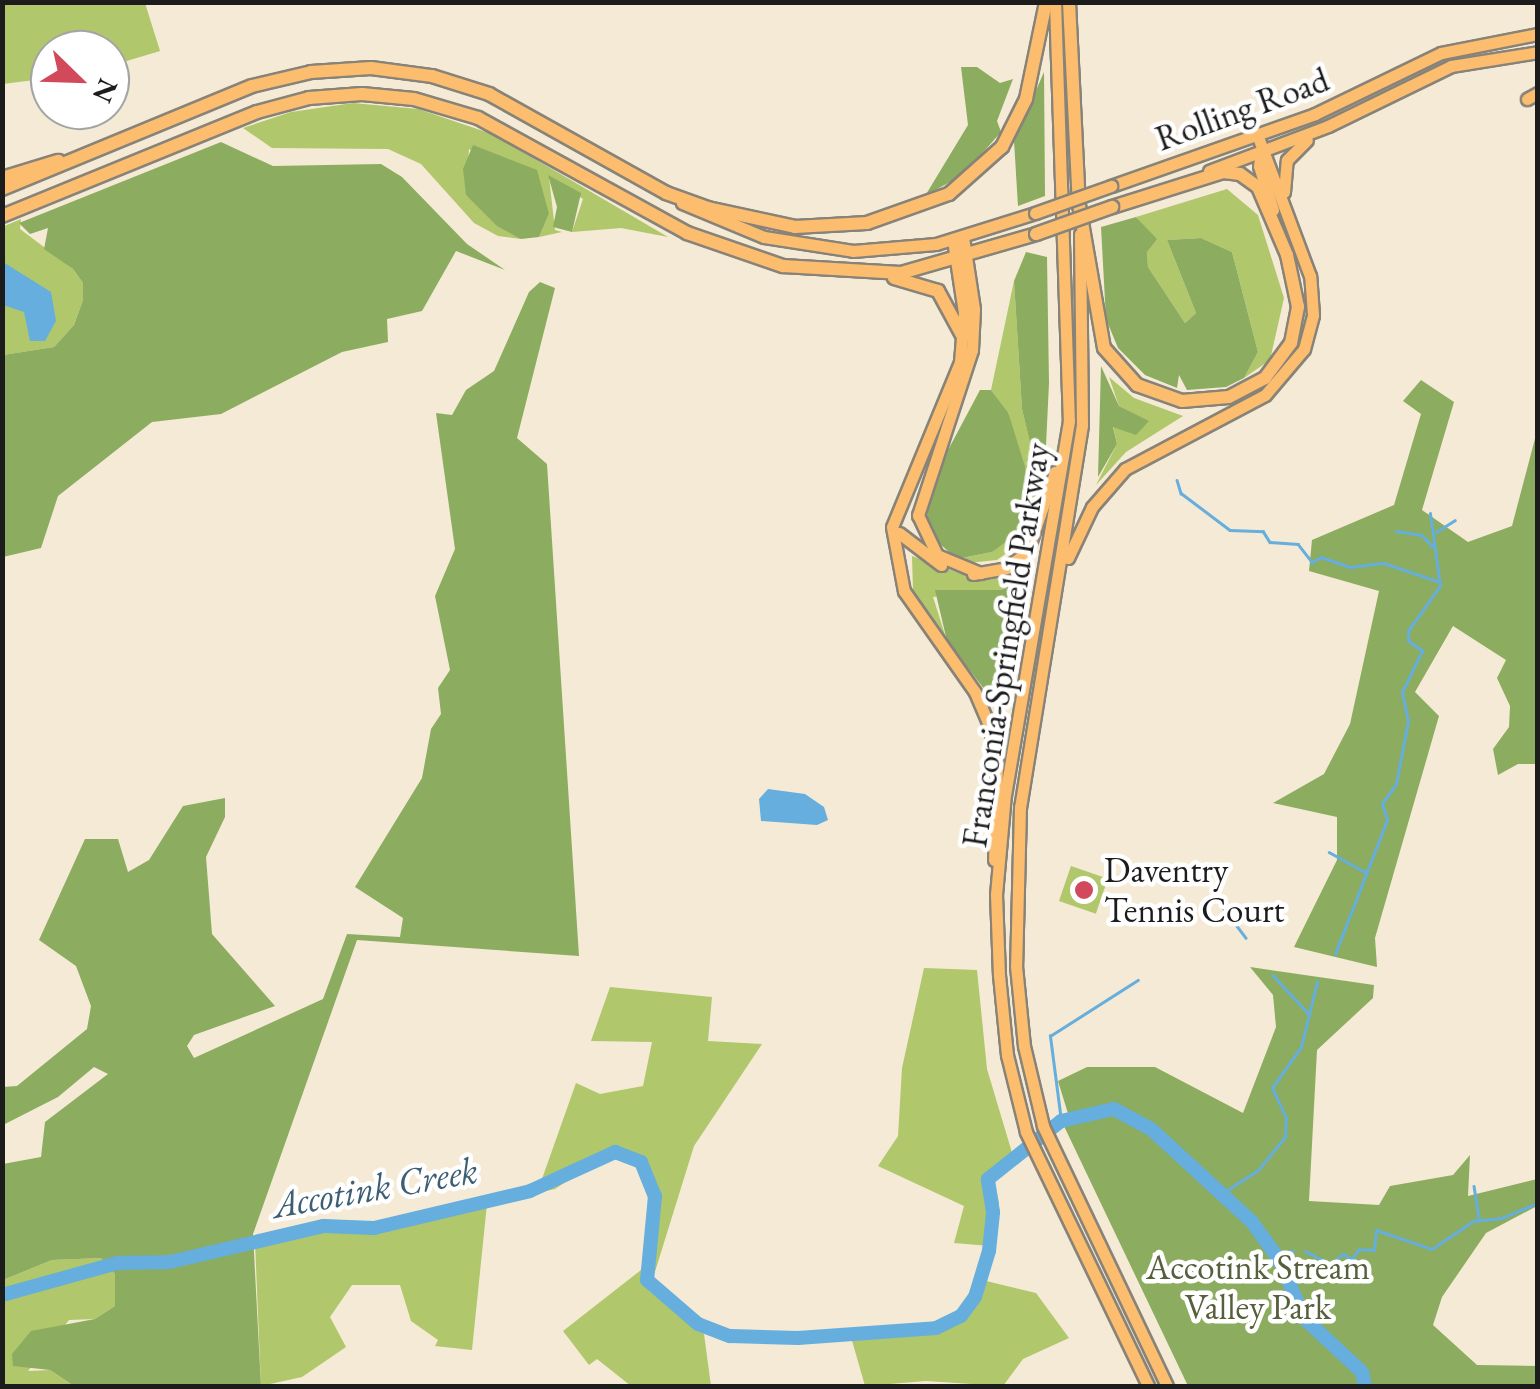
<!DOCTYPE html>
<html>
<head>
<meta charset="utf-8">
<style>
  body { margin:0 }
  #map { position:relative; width:1540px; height:1389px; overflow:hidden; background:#f4ead5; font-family:"EB Garamond",serif }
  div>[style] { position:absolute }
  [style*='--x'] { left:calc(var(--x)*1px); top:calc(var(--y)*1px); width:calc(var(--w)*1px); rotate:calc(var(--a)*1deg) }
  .green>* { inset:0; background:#b0c76b; transform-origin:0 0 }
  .forest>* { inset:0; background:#8cac5f }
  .water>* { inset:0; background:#65aedd }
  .stream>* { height:2.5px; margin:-1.25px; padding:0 1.25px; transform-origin:1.25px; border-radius:1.25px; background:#65aedd }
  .river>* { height:14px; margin:-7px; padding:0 7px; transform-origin:7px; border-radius:7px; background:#65aedd }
  .roads { filter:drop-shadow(2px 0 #888378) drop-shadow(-2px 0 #888378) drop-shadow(0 2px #888378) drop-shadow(0 -2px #888378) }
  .primary>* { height:11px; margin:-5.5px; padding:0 5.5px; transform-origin:5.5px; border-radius:5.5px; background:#fcbd6f }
  .highway>* { height:12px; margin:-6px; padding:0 6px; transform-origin:6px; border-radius:6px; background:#fcbd6f }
  .bridges { filter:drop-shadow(2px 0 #888378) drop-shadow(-2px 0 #888378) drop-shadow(0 2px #888378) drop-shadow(0 -2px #888378) }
  .primary-bridge>* { height:11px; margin:-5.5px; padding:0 5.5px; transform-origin:5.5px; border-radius:5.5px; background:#fcbd6f }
  .highway-bridge>* { height:12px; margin:-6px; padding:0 6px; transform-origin:6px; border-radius:6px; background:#fcbd6f }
  .dots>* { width:28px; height:28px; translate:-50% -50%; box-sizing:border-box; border:5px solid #fff; border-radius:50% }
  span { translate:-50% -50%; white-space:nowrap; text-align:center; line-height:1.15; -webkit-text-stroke:9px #fff; paint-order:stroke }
  .street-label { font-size:35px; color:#1c1c1c }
  .poi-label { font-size:35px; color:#1c1c1c }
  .left { translate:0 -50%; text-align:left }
  .park-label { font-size:35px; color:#57603c }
  .water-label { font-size:38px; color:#3d5e73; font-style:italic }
  .frame { position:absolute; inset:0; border:5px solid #1c1c1c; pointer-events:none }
  .north { position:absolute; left:30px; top:30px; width:100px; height:100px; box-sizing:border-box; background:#fff; border:2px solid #a4a4a4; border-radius:50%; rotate:113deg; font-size:28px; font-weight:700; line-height:40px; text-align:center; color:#1c1c1c }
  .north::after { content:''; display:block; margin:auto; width:35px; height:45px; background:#d1495b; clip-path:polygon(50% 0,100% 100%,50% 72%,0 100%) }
</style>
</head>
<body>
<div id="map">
  <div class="green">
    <i style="clip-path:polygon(2px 3px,145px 3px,160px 51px,110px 66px,110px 50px,50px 50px,50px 78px,3px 84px)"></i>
    <i style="clip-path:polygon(353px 103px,418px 109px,492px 134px,668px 237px,621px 228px,572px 232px,583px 199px,549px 177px,555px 230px,562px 232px,539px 237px,549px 214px,469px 149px,466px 195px,521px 239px,498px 236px,474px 223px,421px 164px,388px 149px,272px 148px,243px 128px,291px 112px)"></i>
    <i style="clip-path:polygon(1227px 189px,1258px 215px,1284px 298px,1270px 360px,1244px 378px,1258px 352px,1232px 252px,1201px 238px,1167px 240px,1196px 313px,1185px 323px,1148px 267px,1147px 252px,1156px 239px,1136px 217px)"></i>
    <i style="clip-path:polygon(21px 219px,20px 229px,73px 269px,83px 283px,83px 300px,74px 325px,54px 347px,3px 355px,2px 227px)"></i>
    <i style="clip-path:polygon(1014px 281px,1022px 409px,1038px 475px,1043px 472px,1023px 541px,997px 560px,968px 563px,957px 559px,992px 552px,1031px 509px,1008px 412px,991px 390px)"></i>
    <i style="clip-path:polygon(1109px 377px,1134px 398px,1183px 416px,1126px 452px,1096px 485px,1117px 444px,1113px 426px,1149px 422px,1119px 406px)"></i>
    <i style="clip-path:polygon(912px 556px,981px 581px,1005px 577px,1029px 562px,1025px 577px,1001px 590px,933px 597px,947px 641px,913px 590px)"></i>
    <i style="left:1071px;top:866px;width:39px;height:37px;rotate:19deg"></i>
    <i style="clip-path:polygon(924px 968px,977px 970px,987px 1069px,1013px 1156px,992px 1168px,999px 1203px,990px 1246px,954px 1243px,964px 1206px,878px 1166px,898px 1136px,902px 1068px)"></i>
    <i style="clip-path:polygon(610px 987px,712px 997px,708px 1041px,762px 1044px,694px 1146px,649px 1291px,704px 1334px,711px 1386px,631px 1386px,597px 1359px,589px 1365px,563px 1331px,641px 1270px,657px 1209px,636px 1161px,609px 1153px,555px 1189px,537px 1193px,576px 1083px,600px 1094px,643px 1086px,652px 1042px,591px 1041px)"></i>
    <i style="clip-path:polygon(487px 1204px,472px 1350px,435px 1346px,438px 1340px,411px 1321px,400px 1285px,352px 1285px,330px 1317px,346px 1347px,302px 1377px,261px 1386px,255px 1242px,324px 1226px,394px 1227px)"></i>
    <i style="clip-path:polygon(101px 1258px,115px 1274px,115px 1306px,95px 1319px,69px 1320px,28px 1371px,50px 1370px,74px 1386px,3px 1386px,3px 1280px,52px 1260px)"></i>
    <i style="clip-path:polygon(978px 1279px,1036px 1293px,1069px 1338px,1023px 1359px,1003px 1386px,926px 1381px,865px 1386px,851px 1337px,941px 1331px,964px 1319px)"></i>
  </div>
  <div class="forest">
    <i style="clip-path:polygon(961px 67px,977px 67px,1000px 83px,1013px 79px,997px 121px,1001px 132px,964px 174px,925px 196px,968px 125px)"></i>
    <i style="clip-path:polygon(1044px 72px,1045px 196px,1018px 206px,1014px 141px)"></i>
    <i style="clip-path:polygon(221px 142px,273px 166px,381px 164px,402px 177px,467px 244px,505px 270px,456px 251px,422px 311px,387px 319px,388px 342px,342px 352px,221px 414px,152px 422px,58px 496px,41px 548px,3px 557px,3px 355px,54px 347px,74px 325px,83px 300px,83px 283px,73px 269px,44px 249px,48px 228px,30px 234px,19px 223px)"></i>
    <i style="clip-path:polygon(473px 145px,537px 170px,549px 214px,539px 237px,521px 239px,497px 226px,466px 195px,463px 169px)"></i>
    <i style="clip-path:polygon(548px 175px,581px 193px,572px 232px,553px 227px,557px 207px)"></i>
    <i style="clip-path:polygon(1136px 217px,1157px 239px,1147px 252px,1148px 267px,1185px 323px,1196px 313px,1167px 240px,1201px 238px,1232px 252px,1258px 352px,1244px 378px,1226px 387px,1187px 390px,1179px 375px,1177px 388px,1145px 375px,1118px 348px,1106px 319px,1101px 227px)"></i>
    <i style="clip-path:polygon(1026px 252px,1047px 257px,1049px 383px,1045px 466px,1038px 476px,1022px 409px,1014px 281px)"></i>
    <i style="clip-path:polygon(540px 282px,555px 288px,517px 438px,547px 464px,579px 956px,357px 940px,253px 1234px,261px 1386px,74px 1386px,50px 1370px,13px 1366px,12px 1354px,31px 1331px,95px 1319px,115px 1306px,115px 1274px,101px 1258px,52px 1260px,3px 1280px,3px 1164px,41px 1157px,45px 1122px,108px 1074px,94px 1067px,58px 1097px,3px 1125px,3px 1087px,17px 1086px,87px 1029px,91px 1006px,76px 966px,39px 940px,85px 839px,118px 839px,128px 872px,149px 860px,183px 806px,225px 798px,225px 817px,206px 857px,212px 934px,275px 1006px,194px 1035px,187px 1046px,194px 1058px,323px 999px,347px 934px,400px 937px,403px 918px,355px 887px,422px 778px,431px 729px,441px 714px,438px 688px,450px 670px,435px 596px,455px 549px,436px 413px,452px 415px,466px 390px,494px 371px,529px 292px)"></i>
    <i style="clip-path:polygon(1101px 366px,1119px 406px,1149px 421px,1136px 435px,1113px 427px,1117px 444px,1098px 477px)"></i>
    <i style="clip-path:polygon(1421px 380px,1454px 402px,1422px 510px,1468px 542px,1512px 526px,1537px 431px,1537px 764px,1518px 764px,1498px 775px,1493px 749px,1509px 727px,1510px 706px,1497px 678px,1506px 660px,1453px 626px,1415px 692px,1439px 716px,1375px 938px,1377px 967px,1294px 947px,1337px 860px,1337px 817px,1273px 803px,1324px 774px,1350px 724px,1379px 591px,1309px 571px,1312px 540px,1394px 505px,1421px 414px,1403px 401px)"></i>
    <i style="clip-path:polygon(980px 390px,991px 390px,1008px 412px,1027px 473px,1029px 525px,992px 552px,957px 559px,932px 537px,927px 514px,939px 467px)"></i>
    <i style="clip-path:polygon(1025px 577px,1003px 700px,995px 703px,947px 641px,935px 590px,1001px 590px)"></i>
    <i style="clip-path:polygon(1250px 967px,1374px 985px,1373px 998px,1317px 1050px,1309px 1201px,1379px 1205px,1390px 1186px,1453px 1175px,1470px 1155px,1468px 1196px,1537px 1179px,1537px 1206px,1486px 1233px,1442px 1297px,1433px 1325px,1477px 1365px,1537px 1366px,1537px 1386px,1188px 1386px,1063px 1124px,1070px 1120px,1058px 1081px,1087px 1067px,1155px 1067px,1243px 1113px,1276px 1027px,1273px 995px)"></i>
  </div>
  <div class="water">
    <i style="clip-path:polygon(3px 262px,51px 292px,56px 321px,45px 341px,30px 341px,24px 312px,3px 305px)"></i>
    <i style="clip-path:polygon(768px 789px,805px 794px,824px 807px,828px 820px,817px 825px,761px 821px,759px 799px)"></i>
  </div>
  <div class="stream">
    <i style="--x:1177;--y:480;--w:14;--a:73"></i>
    <i style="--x:1181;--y:493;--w:61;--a:37.1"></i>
    <i style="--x:1230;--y:530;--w:33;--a:2"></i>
    <i style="--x:1263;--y:531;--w:13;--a:58"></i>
    <i style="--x:1270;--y:542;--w:28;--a:4"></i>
    <i style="--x:1298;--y:544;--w:23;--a:52"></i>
    <i style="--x:1312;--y:562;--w:10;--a:-29"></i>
    <i style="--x:1321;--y:557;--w:31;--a:19"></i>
    <i style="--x:1350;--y:567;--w:34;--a:-7"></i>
    <i style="--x:1384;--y:563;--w:56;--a:18.8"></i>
    <i style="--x:1396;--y:531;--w:26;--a:9"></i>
    <i style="--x:1422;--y:535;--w:16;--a:47"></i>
    <i style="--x:1436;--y:532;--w:22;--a:-32"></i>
    <i style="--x:1329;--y:852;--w:43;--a:28.9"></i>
    <i style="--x:1212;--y:893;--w:56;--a:52.9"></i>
    <i style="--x:1335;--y:954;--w:144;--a:-68.8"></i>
    <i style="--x:1387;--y:820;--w:17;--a:-107"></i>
    <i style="--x:1382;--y:804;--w:24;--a:-55"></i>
    <i style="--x:1396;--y:784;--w:64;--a:-79.2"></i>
    <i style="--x:1408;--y:721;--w:30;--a:-102"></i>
    <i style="--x:1402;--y:692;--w:46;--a:-64"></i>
    <i style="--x:1422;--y:651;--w:17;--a:-144"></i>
    <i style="--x:1408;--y:641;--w:10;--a:-90"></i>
    <i style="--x:1408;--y:631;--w:55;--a:-54.6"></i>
    <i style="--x:1440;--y:586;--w:73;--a:-97.9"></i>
    <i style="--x:1273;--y:975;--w:52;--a:47.4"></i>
    <i style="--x:1061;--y:1121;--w:86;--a:-97.4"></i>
    <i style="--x:1050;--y:1036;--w:104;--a:-32.5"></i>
    <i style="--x:1474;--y:1186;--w:33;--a:81"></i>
    <i style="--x:1218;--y:1196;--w:48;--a:-33"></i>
    <i style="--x:1258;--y:1170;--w:43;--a:-50.7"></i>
    <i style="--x:1285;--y:1137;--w:19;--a:-87"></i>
    <i style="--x:1286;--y:1118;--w:33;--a:-115"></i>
    <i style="--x:1272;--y:1088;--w:50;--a:-54.7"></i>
    <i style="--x:1301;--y:1047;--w:67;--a:-76.2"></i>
    <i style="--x:1305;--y:1251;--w:29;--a:27"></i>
    <i style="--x:1331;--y:1264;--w:16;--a:-40"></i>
    <i style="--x:1343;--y:1254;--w:10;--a:29"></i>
    <i style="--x:1352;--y:1259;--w:12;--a:-55"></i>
    <i style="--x:1359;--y:1249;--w:15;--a:4"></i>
    <i style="--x:1374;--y:1250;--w:20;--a:-84"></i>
    <i style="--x:1376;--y:1230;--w:59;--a:18.7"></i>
    <i style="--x:1432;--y:1249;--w:50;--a:-34.3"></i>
    <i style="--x:1473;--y:1221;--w:29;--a:-6"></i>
    <i style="--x:1502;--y:1218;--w:39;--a:-23"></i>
    <i style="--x:1275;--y:1253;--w:18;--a:-6"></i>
  </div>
  <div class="river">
    <i style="--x:2;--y:1295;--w:119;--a:-15.5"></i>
    <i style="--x:117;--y:1263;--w:53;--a:-1.1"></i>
    <i style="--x:170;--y:1262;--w:158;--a:-13.2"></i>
    <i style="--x:324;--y:1226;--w:50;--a:2.3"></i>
    <i style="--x:374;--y:1228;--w:160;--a:-13.3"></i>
    <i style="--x:530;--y:1191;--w:94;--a:-24.6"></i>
    <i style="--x:615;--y:1152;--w:28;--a:21"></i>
    <i style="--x:641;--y:1162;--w:37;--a:68"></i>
    <i style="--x:655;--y:1196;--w:84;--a:95.4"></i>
    <i style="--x:647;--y:1280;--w:67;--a:40.8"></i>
    <i style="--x:698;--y:1324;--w:34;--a:21"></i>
    <i style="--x:730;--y:1336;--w:68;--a:1.7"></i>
    <i style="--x:798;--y:1338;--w:138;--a:-4.1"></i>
    <i style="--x:936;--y:1328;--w:28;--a:-26"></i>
    <i style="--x:961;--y:1316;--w:24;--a:-54"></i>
    <i style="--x:975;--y:1297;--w:48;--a:-73.1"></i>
    <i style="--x:989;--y:1251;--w:39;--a:-84"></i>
    <i style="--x:993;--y:1212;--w:33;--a:-99"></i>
    <i style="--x:988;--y:1179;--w:93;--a:-38.5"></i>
    <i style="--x:1061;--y:1121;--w:54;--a:-12.8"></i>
    <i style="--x:1114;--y:1109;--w:42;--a:28.4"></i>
    <i style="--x:1151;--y:1129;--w:137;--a:42.6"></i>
    <i style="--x:1252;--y:1222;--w:44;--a:54.2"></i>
    <i style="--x:1278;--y:1258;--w:67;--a:66.1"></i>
    <i style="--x:1305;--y:1319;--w:78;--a:42.9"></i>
    <i style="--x:1362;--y:1372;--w:14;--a:78"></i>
  </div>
  <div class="roads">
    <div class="primary">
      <i style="--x:1055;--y:2;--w:419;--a:88.1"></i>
      <i style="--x:1069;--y:421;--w:378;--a:99.7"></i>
      <i style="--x:1005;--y:794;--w:100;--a:95.1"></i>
      <i style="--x:996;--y:894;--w:81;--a:87.9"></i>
      <i style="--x:999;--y:975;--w:80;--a:84.3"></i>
      <i style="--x:1007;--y:1055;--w:79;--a:76.1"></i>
      <i style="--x:1026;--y:1132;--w:282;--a:64.3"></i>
      <i style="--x:1527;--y:99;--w:13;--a:-29"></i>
      <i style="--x:1261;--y:152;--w:14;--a:98"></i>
      <i style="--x:1259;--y:166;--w:46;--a:72.3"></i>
      <i style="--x:1209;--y:171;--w:127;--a:-20.7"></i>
      <i style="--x:1328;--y:126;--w:137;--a:-26"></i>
      <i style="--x:1451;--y:66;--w:88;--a:-9.1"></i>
      <i style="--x:1111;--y:186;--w:216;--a:-19.4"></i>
      <i style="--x:1315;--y:114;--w:140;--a:-25.8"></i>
      <i style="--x:1441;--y:53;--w:99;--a:-11.1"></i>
      <i style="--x:1284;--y:192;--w:32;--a:-85"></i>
      <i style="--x:1287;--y:160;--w:28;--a:-45"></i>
      <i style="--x:682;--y:203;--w:89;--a:22.5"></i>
      <i style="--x:764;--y:237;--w:90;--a:8.9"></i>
      <i style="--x:853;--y:251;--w:83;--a:-4.8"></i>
      <i style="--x:936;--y:244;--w:104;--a:-17.4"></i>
      <i style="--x:1080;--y:234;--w:191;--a:89.4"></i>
      <i style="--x:1082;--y:425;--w:387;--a:99.2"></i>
      <i style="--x:1020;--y:807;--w:159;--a:91.4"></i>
      <i style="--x:1016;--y:966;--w:80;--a:84.3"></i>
      <i style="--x:1024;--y:1046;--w:82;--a:76.6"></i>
      <i style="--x:1043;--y:1126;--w:288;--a:64.5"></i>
      <i style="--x:963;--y:237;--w:73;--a:81.3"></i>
      <i style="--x:974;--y:309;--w:41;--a:92.8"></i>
      <i style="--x:972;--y:350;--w:174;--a:108.1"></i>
      <i style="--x:918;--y:515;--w:44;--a:64.6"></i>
      <i style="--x:937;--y:555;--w:47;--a:22.7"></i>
      <i style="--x:953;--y:240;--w:74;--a:81.4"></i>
      <i style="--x:964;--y:313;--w:49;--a:94.7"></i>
      <i style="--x:960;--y:362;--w:178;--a:112.4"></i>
      <i style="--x:892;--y:527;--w:65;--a:79.4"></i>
      <i style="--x:904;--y:591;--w:123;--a:54.9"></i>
      <i style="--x:975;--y:692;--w:39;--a:67"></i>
      <i style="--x:990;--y:728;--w:39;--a:80"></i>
      <i style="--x:997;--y:766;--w:94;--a:91.8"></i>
      <i style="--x:899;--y:533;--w:53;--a:37.3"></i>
      <i style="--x:1068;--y:558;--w:56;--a:-64.8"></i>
      <i style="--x:1092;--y:507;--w:50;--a:-49"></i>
      <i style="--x:1125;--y:469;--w:158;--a:-27.9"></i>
      <i style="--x:1265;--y:395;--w:60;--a:-49.7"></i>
      <i style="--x:1304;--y:349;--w:35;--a:-75"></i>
      <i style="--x:1313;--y:315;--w:39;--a:-94"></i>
      <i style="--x:1310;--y:276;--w:152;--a:-110.5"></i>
      <i style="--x:973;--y:574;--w:34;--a:-10"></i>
      <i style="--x:1006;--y:568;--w:26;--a:-37"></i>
      <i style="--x:1027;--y:552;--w:85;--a:-70.7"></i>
    </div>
    <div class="highway">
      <i style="--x:1069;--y:2;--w:203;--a:87.2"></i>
      <i style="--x:1079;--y:205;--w:145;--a:80.1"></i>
      <i style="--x:1104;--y:348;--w:50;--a:48.3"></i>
      <i style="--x:1137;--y:385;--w:48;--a:19.6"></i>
      <i style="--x:1182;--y:401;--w:47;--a:-4.9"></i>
      <i style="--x:1229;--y:397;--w:41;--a:-27.8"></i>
      <i style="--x:1265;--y:378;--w:44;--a:-53.4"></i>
      <i style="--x:1291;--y:343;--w:37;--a:-79"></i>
      <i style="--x:1298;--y:307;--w:53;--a:-101.9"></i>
      <i style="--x:1287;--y:255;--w:74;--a:-113.1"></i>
      <i style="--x:1258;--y:187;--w:22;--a:-144"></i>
      <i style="--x:1240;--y:174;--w:17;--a:-173"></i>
      <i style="--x:1223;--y:172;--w:116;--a:162.5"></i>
      <i style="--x:2;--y:178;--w:59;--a:-16.9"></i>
      <i style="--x:2;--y:189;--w:270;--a:-22.4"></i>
      <i style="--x:252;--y:86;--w:61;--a:-13.3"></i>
      <i style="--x:311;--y:72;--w:60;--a:-3.8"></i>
      <i style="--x:371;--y:68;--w:62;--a:7.5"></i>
      <i style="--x:432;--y:76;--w:60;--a:17.5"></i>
      <i style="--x:489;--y:94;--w:203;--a:29.2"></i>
      <i style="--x:666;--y:193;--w:45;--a:19.7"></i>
      <i style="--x:708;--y:208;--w:89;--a:12.3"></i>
      <i style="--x:795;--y:227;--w:72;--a:-3.2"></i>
      <i style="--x:867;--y:223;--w:87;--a:-19.5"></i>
      <i style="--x:949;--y:194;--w:71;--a:-41.6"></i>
      <i style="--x:1002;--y:147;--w:54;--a:-63.4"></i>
      <i style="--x:1026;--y:99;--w:99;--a:-78.3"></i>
      <i style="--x:2;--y:216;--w:275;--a:-22.2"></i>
      <i style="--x:257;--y:112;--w:54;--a:-15.1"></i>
      <i style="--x:309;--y:98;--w:53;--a:-4.3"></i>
      <i style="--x:362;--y:94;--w:52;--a:5.5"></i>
      <i style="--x:414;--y:99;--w:67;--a:16.5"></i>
      <i style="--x:478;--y:118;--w:239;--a:28.8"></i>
      <i style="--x:687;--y:233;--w:102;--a:19"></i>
      <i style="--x:783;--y:266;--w:118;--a:3.4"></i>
      <i style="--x:901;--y:273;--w:141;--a:-16.1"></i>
      <i style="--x:894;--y:278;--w:46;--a:16.5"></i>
      <i style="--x:938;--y:291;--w:52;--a:61.5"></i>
    </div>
  </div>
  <div class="bridges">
    <div class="primary-bridge">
      <i style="--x:1035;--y:213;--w:81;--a:-19.6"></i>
    </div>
    <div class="highway-bridge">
      <i style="--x:1036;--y:234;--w:81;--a:-19.6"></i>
    </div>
  </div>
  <div class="dots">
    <i style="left:1084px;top:890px;background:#d1495b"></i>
  </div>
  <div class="street-label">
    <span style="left:1242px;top:109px;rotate:-20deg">Rolling Road</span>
    <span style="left:1006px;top:645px;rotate:-81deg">Franconia-Springfield Parkway</span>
  </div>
  <div class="poi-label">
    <span class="left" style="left:1104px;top:890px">Daventry<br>Tennis Court</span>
  </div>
  <div class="park-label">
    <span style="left:1258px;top:1287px">Accotink Stream<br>Valley Park</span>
  </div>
  <div class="water-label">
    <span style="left:375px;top:1187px;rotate:-10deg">Accotink Creek</span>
  </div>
  <div class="frame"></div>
  <div class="north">N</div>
</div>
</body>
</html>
